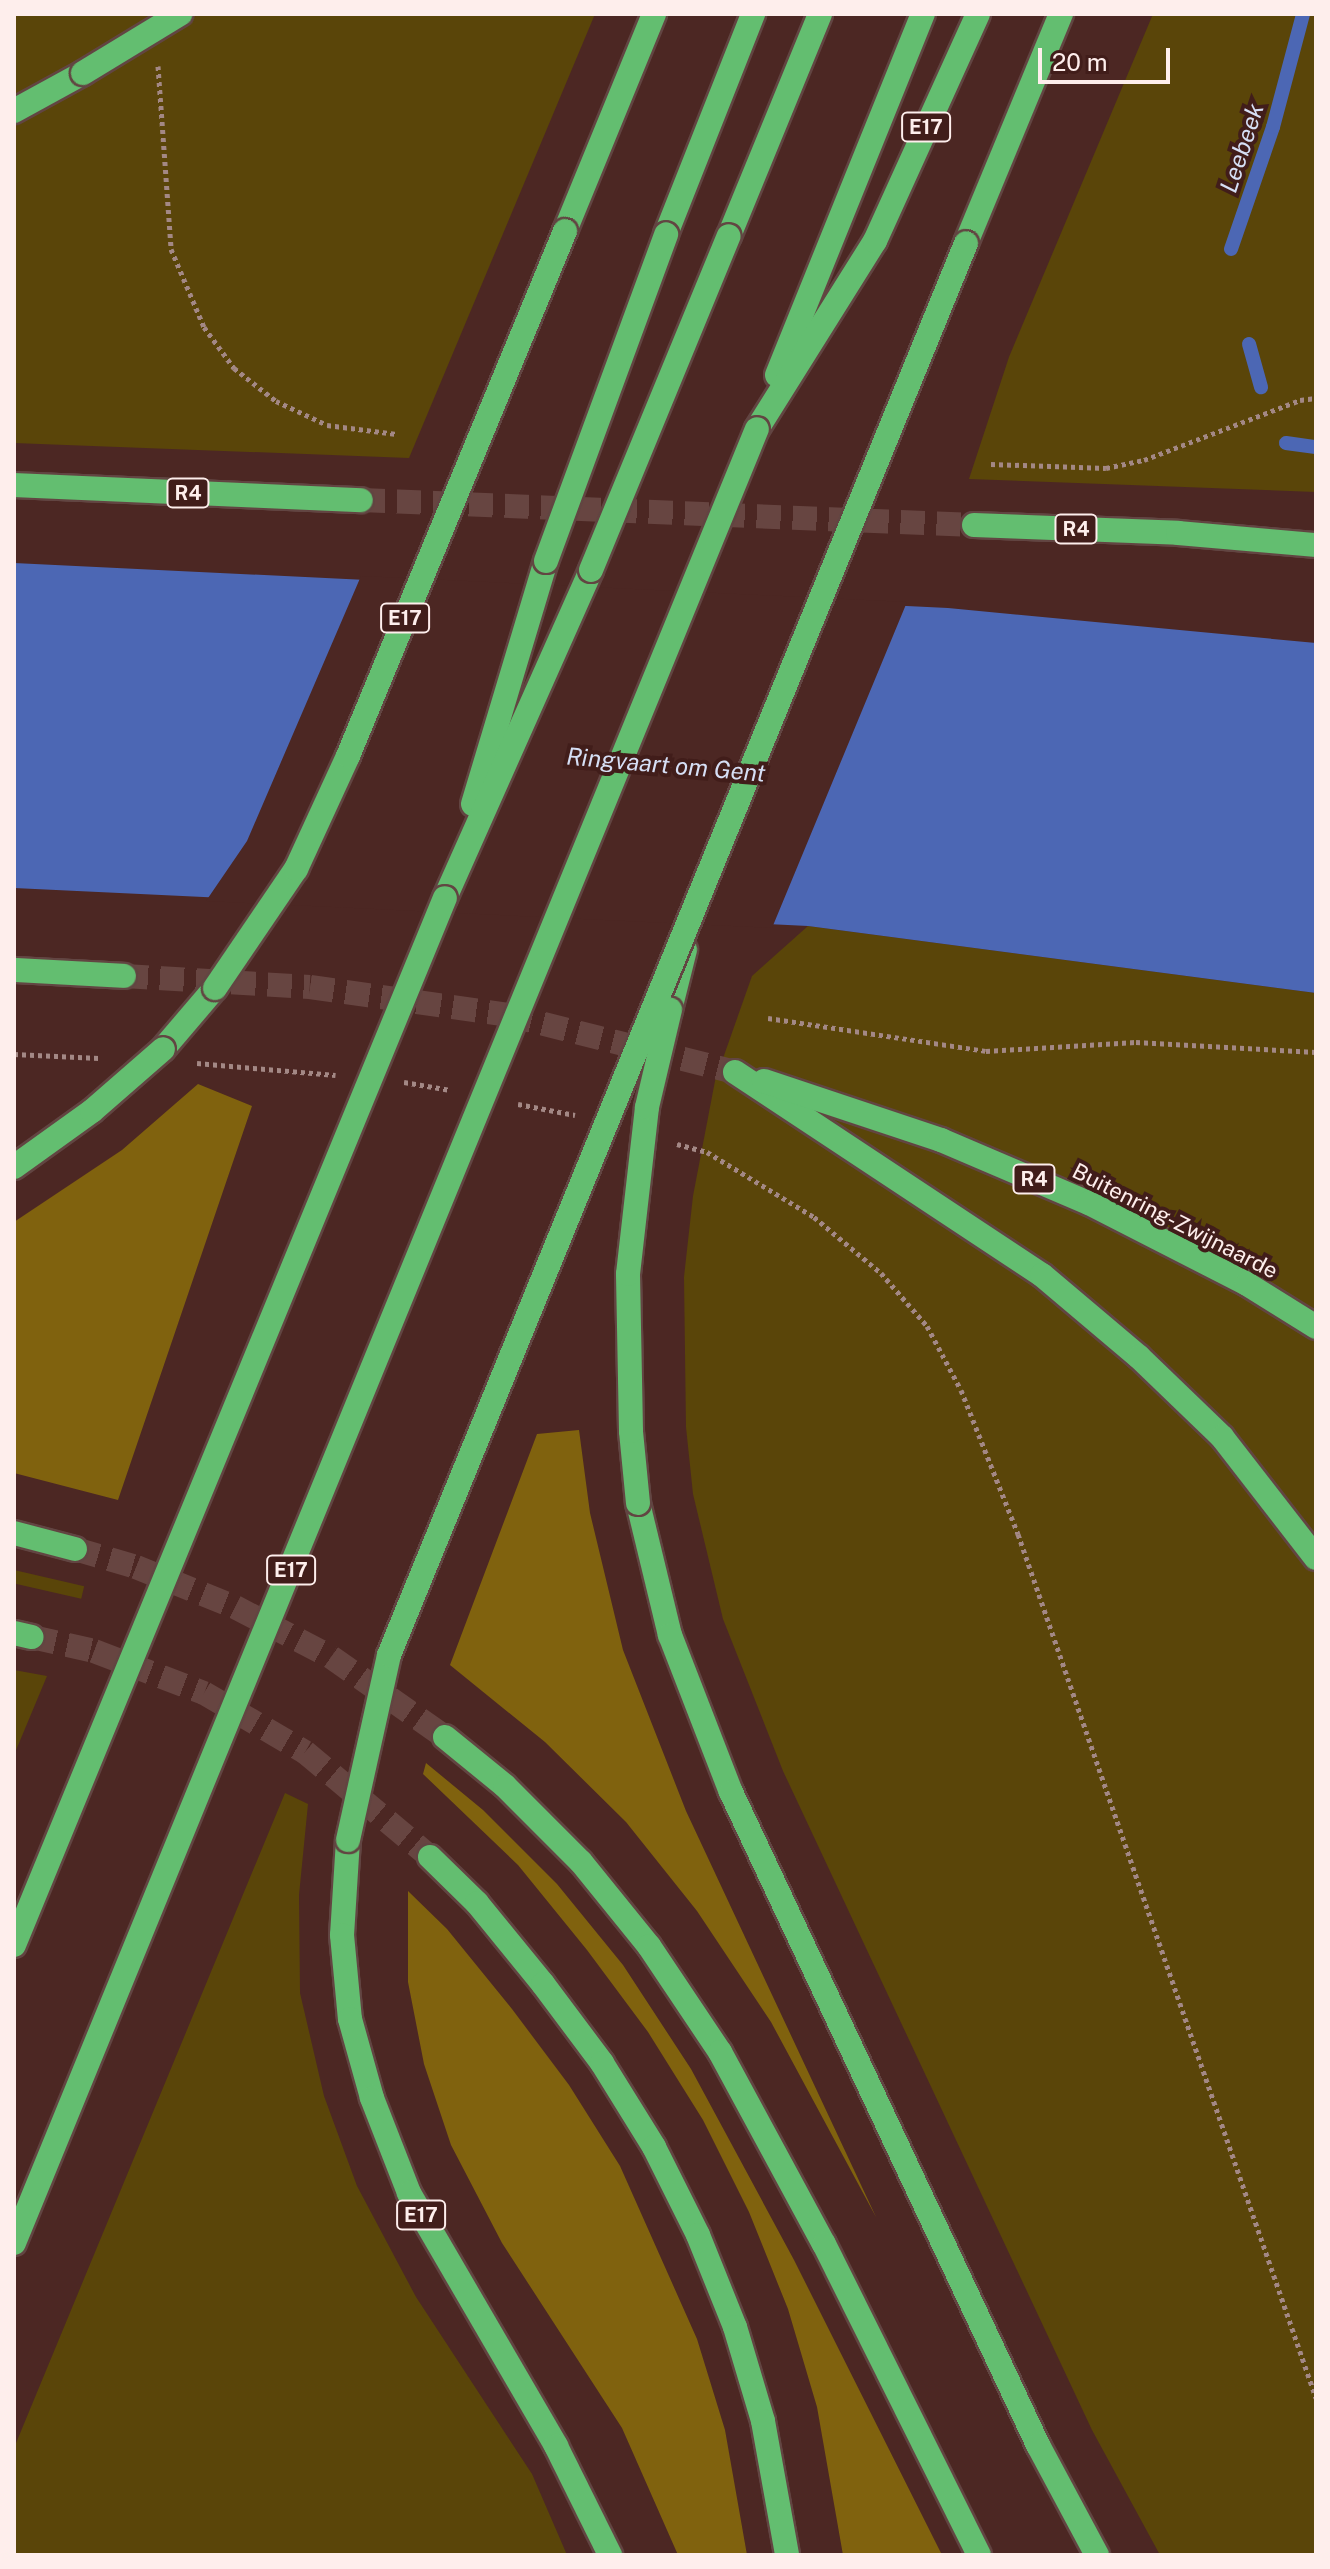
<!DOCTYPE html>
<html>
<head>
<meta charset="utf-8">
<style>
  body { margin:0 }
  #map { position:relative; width:1330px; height:2569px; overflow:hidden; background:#4c2723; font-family:"Public Sans",sans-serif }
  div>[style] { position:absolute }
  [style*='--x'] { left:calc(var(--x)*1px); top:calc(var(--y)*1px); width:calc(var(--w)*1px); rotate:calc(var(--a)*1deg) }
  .green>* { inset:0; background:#5a4509; transform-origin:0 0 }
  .forest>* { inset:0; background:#80620e }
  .water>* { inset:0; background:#4c67b4 }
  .pier>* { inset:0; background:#4c2723 }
  .stream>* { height:14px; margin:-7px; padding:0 7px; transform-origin:7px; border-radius:7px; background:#4c67b4 }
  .highway-tunnel>* { height:24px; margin-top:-12px; transform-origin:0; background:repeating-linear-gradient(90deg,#674541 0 24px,transparent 0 36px) }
  .path>* { height:5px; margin-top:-2.5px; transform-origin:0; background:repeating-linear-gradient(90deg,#a38885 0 4px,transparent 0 8px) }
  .roads { filter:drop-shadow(2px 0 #624542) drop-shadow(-2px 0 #624542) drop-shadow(0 2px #624542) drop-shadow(0 -2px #624542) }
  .highway>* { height:24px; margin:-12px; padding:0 12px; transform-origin:12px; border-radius:12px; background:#63be70 }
  .bridges { filter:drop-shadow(2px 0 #624542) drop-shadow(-2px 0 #624542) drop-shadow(0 2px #624542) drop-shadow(0 -2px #624542) }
  .highway-bridge>* { height:24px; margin:-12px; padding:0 12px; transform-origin:12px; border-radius:12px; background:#63be70 }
  span { translate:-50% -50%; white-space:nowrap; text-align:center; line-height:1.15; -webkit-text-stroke:8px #411d1a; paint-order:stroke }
  .shield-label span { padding:2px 6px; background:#411d1a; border:2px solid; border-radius:6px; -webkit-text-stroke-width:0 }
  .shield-label { font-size:20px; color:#feeeec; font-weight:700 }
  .street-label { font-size:22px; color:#feeeec }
  .water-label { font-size:24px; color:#d6dff5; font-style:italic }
  .frame { position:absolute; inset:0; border:16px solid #feeeec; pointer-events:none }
  .scale { position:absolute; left:1038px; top:48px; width:132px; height:36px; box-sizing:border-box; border:4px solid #feeeec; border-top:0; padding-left:10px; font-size:24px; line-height:28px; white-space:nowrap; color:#feeeec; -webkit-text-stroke:6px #411d1a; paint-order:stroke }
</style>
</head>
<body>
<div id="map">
  <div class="green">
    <i style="clip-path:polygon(14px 14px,595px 14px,409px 458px,14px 443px)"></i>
    <i style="clip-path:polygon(1153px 14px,1316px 14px,1316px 492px,969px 479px,1009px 357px)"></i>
    <i style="clip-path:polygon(808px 926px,1316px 993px,1316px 2555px,1160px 2555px,1092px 2430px,783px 1771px,723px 1619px,693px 1494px,686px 1427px,684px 1277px,693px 1196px,715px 1081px,752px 976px)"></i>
    <i style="left:14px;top:1570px;width:72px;height:13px;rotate:13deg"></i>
    <i style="clip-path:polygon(14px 1670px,47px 1676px,14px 1755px)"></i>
    <i style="clip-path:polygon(285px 1793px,308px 1804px,299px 1895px,300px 1993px,324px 2096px,357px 2186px,416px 2297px,532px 2474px,567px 2555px,14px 2555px,14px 2448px)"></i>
  </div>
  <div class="forest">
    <i style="clip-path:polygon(198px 1084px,252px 1106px,118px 1500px,14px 1473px,14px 1222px,122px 1150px)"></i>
    <i style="clip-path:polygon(579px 1430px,590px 1513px,623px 1650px,686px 1811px,876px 2217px,771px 2022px,697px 1911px,626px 1822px,545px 1742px,450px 1665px,537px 1434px)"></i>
    <i style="clip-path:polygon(426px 1763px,483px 1810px,557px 1884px,623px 1965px,691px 2069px,794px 2260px,942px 2555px,843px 2555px,817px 2407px,788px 2309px,749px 2212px,703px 2120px,648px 2032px,587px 1950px,518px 1865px,423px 1774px)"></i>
    <i style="clip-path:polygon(408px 1891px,447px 1929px,512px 2009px,569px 2085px,620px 2166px,697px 2339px,725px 2430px,747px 2555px,678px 2555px,622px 2428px,502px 2243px,451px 2145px,424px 2064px,408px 1982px)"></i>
  </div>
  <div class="water">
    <i style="clip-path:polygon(14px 563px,948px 608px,1316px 643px,1316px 993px,808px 926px,14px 888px)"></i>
  </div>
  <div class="pier">
    <i style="clip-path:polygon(361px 576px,907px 602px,772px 928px,206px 901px,247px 841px)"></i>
  </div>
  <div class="stream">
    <i style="--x:1231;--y:249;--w:129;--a:-71"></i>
    <i style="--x:1273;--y:127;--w:117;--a:-75.1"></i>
    <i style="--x:1249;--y:344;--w:45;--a:74.4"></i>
    <i style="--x:1286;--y:443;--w:30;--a:8"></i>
  </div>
  <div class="highway-tunnel">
    <i style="--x:361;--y:500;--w:614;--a:2.34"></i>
    <i style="--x:124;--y:976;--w:186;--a:3.4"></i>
    <i style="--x:310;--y:987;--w:200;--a:8"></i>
    <i style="--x:508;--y:1015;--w:234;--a:14.1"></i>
    <i style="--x:75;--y:1549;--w:64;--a:16.4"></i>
    <i style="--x:136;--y:1567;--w:107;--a:22"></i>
    <i style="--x:235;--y:1607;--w:108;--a:27.5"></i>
    <i style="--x:331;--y:1657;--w:139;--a:35.1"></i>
    <i style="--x:32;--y:1637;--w:64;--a:12.7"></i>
    <i style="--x:94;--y:1651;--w:118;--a:20.9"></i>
    <i style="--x:204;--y:1693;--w:117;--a:30.3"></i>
    <i style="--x:305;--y:1752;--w:163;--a:40"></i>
  </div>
  <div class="path">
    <i style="--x:158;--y:66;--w:183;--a:85.9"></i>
    <i style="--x:171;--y:249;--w:85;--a:67.1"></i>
    <i style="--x:204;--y:327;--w:51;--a:53.8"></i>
    <i style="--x:234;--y:368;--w:53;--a:38.2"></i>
    <i style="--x:276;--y:401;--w:56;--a:25.2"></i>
    <i style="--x:327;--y:425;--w:70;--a:7.4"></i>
    <i style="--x:991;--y:464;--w:115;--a:2"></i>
    <i style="--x:1106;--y:468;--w:39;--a:-12"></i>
    <i style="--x:1144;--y:460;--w:167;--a:-21"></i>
    <i style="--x:1300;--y:400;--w:16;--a:-7"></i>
    <i style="--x:768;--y:1018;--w:220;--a:8.6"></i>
    <i style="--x:986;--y:1051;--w:150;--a:-3.4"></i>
    <i style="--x:1136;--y:1042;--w:180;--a:3.2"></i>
    <i style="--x:14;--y:1054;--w:85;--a:2.7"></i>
    <i style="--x:197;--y:1063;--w:139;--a:5"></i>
    <i style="--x:404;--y:1082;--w:47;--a:9.9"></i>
    <i style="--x:518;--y:1104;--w:58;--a:10.9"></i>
    <i style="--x:677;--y:1144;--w:31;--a:15"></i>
    <i style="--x:707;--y:1152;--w:125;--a:31.3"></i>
    <i style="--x:814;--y:1217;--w:87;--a:39.9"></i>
    <i style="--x:881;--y:1273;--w:70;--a:49"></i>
    <i style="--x:927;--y:1326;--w:72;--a:62"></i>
    <i style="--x:961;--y:1390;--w:155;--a:68.4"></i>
    <i style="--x:1018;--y:1534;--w:914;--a:70.97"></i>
  </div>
  <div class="roads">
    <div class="highway">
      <i style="--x:14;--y:111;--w:79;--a:-28.8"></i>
      <i style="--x:565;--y:231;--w:235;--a:-67.7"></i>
      <i style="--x:666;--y:234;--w:237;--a:-68.4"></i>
      <i style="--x:729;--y:236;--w:240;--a:-67.7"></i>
      <i style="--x:966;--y:243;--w:248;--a:-67.5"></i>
      <i style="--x:777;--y:375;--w:389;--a:-68"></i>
      <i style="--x:757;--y:429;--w:222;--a:-57.9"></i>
      <i style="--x:875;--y:241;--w:249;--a:-65.6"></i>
      <i style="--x:14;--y:485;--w:347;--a:2.5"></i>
      <i style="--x:974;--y:525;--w:204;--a:2.2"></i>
      <i style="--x:1178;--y:533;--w:139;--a:5"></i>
      <i style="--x:473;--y:804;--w:254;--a:-73.3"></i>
      <i style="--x:445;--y:898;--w:359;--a:-66"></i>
      <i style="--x:14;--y:970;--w:110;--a:3.1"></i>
      <i style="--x:670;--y:1010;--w:62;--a:-76"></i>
      <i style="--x:163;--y:1049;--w:80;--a:-49.6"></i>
      <i style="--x:735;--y:1072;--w:368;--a:33.5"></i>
      <i style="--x:1042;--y:1275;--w:127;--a:40.2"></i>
      <i style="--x:1139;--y:1357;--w:115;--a:43.9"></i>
      <i style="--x:1222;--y:1437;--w:153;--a:52.2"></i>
      <i style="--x:764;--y:1081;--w:187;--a:18.4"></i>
      <i style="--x:941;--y:1140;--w:161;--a:23.1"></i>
      <i style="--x:1089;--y:1203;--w:178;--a:27.1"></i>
      <i style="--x:1247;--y:1284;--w:81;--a:31.9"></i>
      <i style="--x:638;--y:1503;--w:136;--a:76.4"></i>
      <i style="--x:670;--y:1635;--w:168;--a:68.8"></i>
      <i style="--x:731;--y:1792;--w:722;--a:64.82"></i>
      <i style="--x:1038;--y:2445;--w:125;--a:61.8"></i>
      <i style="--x:14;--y:1533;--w:63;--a:14.7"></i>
      <i style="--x:14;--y:1633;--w:18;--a:13"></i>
      <i style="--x:445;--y:1737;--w:77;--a:39.2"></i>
      <i style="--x:505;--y:1786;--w:107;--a:45"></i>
      <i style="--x:581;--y:1862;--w:108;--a:51"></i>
      <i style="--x:649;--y:1946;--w:128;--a:56.2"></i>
      <i style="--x:720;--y:2052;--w:218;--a:61.6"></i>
      <i style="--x:824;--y:2244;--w:347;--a:63.5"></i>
      <i style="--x:348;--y:1840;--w:95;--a:93.6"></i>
      <i style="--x:342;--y:1935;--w:84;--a:84.6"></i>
      <i style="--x:350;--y:2019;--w:82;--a:74.4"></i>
      <i style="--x:372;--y:2098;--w:102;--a:68.7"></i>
      <i style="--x:409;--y:2193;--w:293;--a:59.8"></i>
      <i style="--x:556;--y:2446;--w:122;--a:63.6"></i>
      <i style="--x:430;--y:1857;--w:66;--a:44.4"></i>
      <i style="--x:477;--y:1903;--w:104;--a:50.8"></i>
      <i style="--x:543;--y:1984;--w:99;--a:53.2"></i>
      <i style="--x:602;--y:2063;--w:99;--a:58.2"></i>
      <i style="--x:654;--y:2147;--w:98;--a:63.4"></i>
      <i style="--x:698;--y:2235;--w:99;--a:68.1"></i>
      <i style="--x:735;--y:2327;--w:98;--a:73.4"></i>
      <i style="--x:763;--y:2421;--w:136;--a:79.8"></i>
    </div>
  </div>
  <div class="bridges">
    <div class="highway-bridge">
      <i style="--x:83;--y:73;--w:114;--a:-31.3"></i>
      <i style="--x:546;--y:561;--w:348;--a:-69.8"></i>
      <i style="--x:591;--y:570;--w:361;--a:-67.6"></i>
      <i style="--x:215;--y:988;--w:144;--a:-55.8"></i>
      <i style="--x:296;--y:869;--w:124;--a:-65.3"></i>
      <i style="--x:348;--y:756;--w:568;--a:-67.54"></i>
      <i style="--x:14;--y:1167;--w:96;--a:-35.7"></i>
      <i style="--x:92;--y:1111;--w:94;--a:-41.1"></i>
      <i style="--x:638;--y:1503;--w:72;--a:-95.6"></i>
      <i style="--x:631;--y:1431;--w:157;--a:-91.1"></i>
      <i style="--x:628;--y:1274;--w:168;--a:-83.5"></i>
      <i style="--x:647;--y:1107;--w:100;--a:-76.7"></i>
      <i style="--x:348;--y:1840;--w:189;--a:-77.5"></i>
      <i style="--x:389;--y:1655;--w:1525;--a:-67.77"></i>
      <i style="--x:14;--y:1945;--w:1132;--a:-67.63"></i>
      <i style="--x:14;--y:2243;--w:1960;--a:-67.73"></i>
    </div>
  </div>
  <div class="shield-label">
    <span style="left:926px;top:127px">E17</span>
    <span style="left:188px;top:493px">R4</span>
    <span style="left:1076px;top:529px">R4</span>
    <span style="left:405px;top:618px">E17</span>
    <span style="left:1034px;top:1179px">R4</span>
    <span style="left:291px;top:1570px">E17</span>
    <span style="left:421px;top:2215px">E17</span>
  </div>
  <div class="street-label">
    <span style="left:1175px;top:1221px;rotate:27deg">Buitenring-Zwijnaarde</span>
  </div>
  <div class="water-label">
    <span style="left:1242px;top:148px;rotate:-72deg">Leebeek</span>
    <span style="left:666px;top:765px;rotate:5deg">Ringvaart om Gent</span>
  </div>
  <div class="frame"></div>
  <div class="scale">20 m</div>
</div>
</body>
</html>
